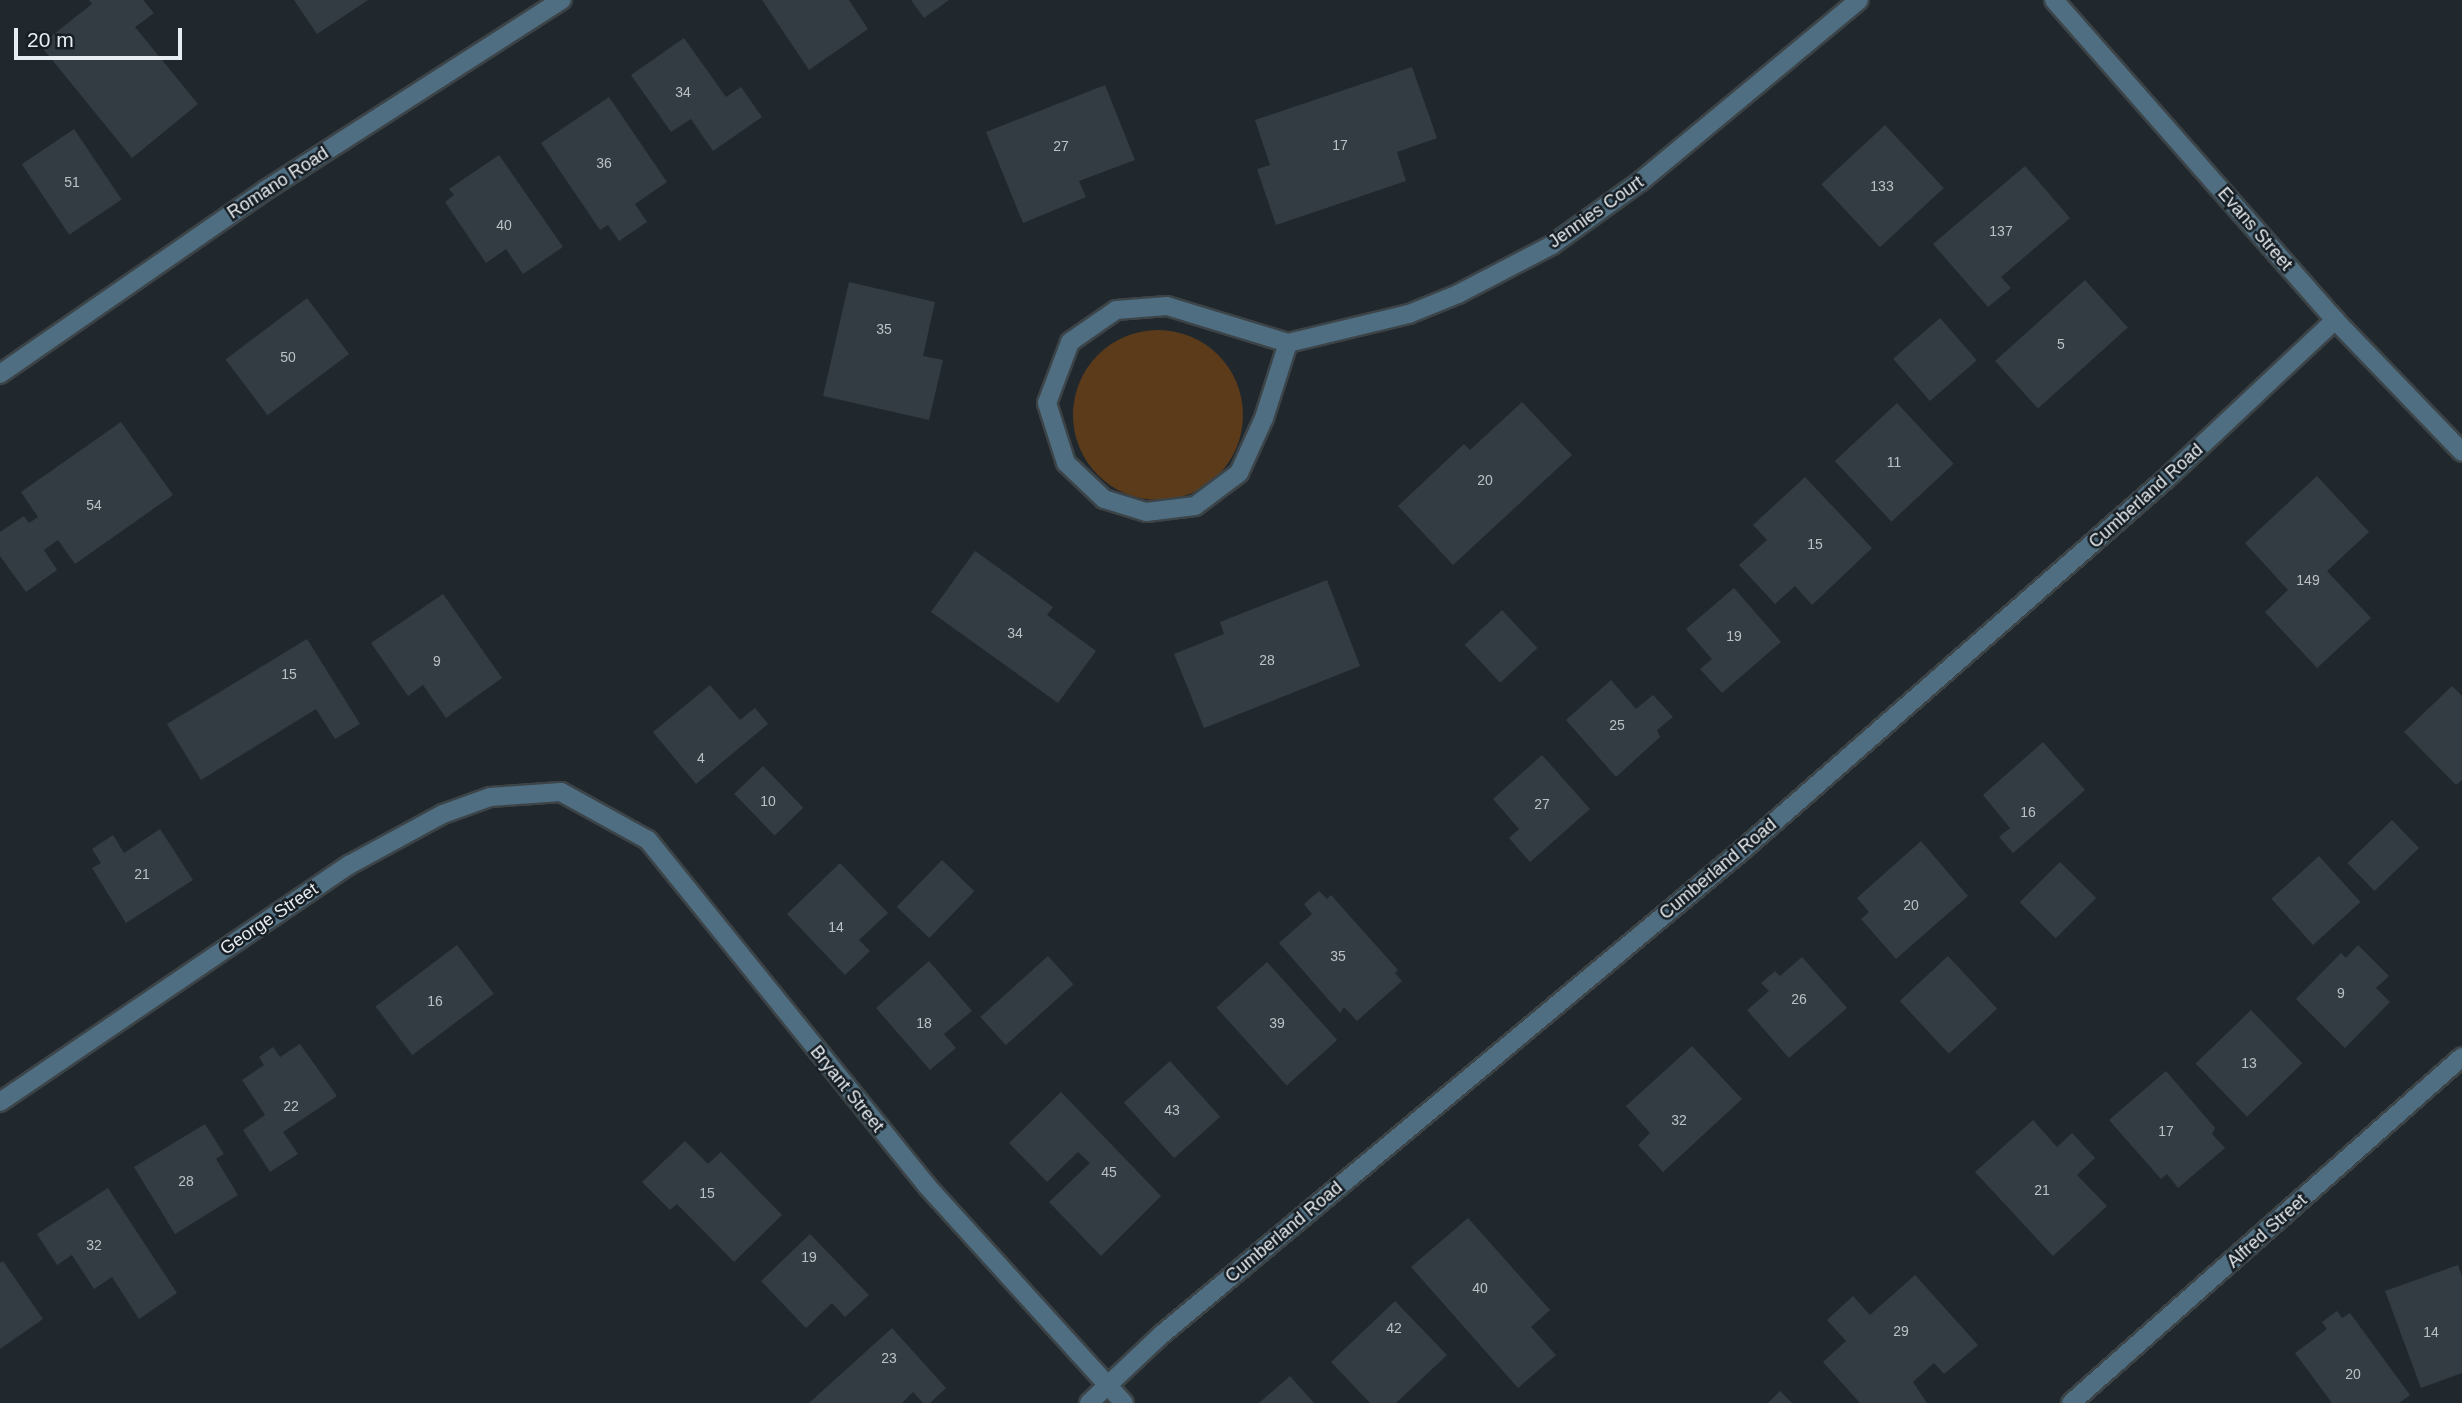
<!DOCTYPE html>
<html>
<head>
<meta charset="utf-8">
<style>
  body { margin:0 }
  #map { position:relative; width:2462px; height:1403px; overflow:hidden; background:#20282d; font-family:Helvetica,sans-serif }
  div>[style] { position:absolute }
  [style*='--x'] { left:calc(var(--x)*1px); top:calc(var(--y)*1px); width:calc(var(--w)*1px); rotate:calc(var(--a)*1deg) }
  .green>* { inset:0; background:#5c3b1b }
  .round { border-radius:50% }
  .building>* { inset:0; background:#333c42; transform-origin:0 0 }
  .roads { filter:drop-shadow(2px 0 #3c4448) drop-shadow(-2px 0 #3c4448) drop-shadow(0 2px #3c4448) drop-shadow(0 -2px #3c4448) }
  .minor>* { height:18px; margin:-9px; padding:0 9px; transform-origin:9px; border-radius:9px; background:#4f6e82 }
  span { translate:-50% -50%; white-space:nowrap; text-align:center; line-height:1.15; -webkit-text-stroke:5px #171e24; paint-order:stroke }
  .number-label { font-size:14px; color:#bac1c4 }
  .number-label span { -webkit-text-stroke-width:0 }
  .street-label { font-size:18px; color:#e7edf0 }
  .scale { position:absolute; left:14px; top:28px; width:168px; height:32px; box-sizing:border-box; border:4px solid #e7edf0; border-top:0; padding-left:9px; font-size:21px; line-height:24px; white-space:nowrap; color:#e7edf0; -webkit-text-stroke:5px #171e24; paint-order:stroke }
</style>
</head>
<body>
<div id="map">
  <div class="green">
    <i class="round" style="left:1073px;top:330px;width:170px;height:170px"></i>
  </div>
  <div class="building">
    <i style="clip-path:polygon(89px 0,143px 0,154px 13px,135px 27px,198px 104px,132px 158px,40px 45px,92px 4px)"></i>
    <i style="clip-path:polygon(294px 0,368px 0,317px 34px)"></i>
    <i style="clip-path:polygon(762px 0,849px 0,868px 29px,809px 70px)"></i>
    <i style="clip-path:polygon(911px 0,949px 0,924px 18px)"></i>
    <i style="clip-path:polygon(684px 38px,726px 97px,741px 87px,762px 117px,713px 151px,691px 119px,671px 132px,631px 75px)"></i>
    <i style="clip-path:polygon(1412px 67px,1437px 138px,1397px 152px,1406px 181px,1276px 225px,1257px 169px,1270px 165px,1255px 120px)"></i>
    <i style="clip-path:polygon(1105px 85px,1135px 160px,1079px 181px,1086px 197px,1023px 223px,986px 132px)"></i>
    <i style="clip-path:polygon(609px 97px,667px 182px,635px 204px,647px 222px,619px 241px,608px 225px,600px 230px,541px 143px)"></i>
    <i style="left:1885px;top:125px;width:86px;height:87px;rotate:47deg"></i>
    <i style="left:74px;top:129px;width:85px;height:63px;rotate:56deg"></i>
    <i style="clip-path:polygon(499px 155px,563px 247px,523px 274px,506px 249px,486px 263px,445px 202px,454px 195px,449px 189px)"></i>
    <i style="clip-path:polygon(2025px 166px,2070px 218px,2001px 277px,2011px 288px,1988px 307px,1933px 244px)"></i>
    <i style="left:2085px;top:280px;width:64px;height:121px;rotate:48deg"></i>
    <i style="clip-path:polygon(849px 282px,935px 302px,923px 356px,943px 360px,929px 420px,823px 396px)"></i>
    <i style="left:307px;top:298px;width:70px;height:102px;rotate:53deg"></i>
    <i style="left:1940px;top:318px;width:56px;height:62px;rotate:49deg"></i>
    <i style="clip-path:polygon(1522px 402px,1572px 455px,1453px 565px,1398px 506px,1464px 444px,1470px 450px)"></i>
    <i style="left:1897px;top:403px;width:83px;height:85px;rotate:47deg"></i>
    <i style="clip-path:polygon(121px 422px,173px 495px,75px 564px,58px 540px,44px 550px,57px 570px,26px 592px,0 556px,0 532px,24px 516px,29px 523px,38px 517px,21px 492px)"></i>
    <i style="clip-path:polygon(2317px 476px,2369px 532px,2327px 571px,2371px 618px,2317px 668px,2265px 612px,2288px 590px,2245px 543px)"></i>
    <i style="clip-path:polygon(1805px 477px,1872px 548px,1812px 605px,1795px 586px,1775px 604px,1739px 565px,1767px 540px,1753px 525px)"></i>
    <i style="clip-path:polygon(975px 551px,1053px 607px,1047px 615px,1096px 651px,1058px 703px,931px 612px)"></i>
    <i style="clip-path:polygon(1327px 580px,1360px 666px,1204px 728px,1174px 654px,1224px 634px,1220px 622px)"></i>
    <i style="clip-path:polygon(1734px 588px,1781px 642px,1722px 693px,1700px 669px,1712px 659px,1686px 629px)"></i>
    <i style="clip-path:polygon(443px 594px,502px 678px,446px 718px,423px 685px,408px 696px,371px 643px)"></i>
    <i style="left:1502px;top:610px;width:52px;height:51px;rotate:47deg"></i>
    <i style="clip-path:polygon(307px 639px,360px 724px,335px 739px,316px 709px,201px 780px,167px 724px)"></i>
    <i style="clip-path:polygon(1611px 680px,1636px 709px,1653px 695px,1673px 717px,1657px 730px,1660px 737px,1616px 777px,1566px 720px)"></i>
    <i style="clip-path:polygon(710px 685px,740px 720px,755px 708px,768px 724px,696px 784px,653px 732px)"></i>
    <i style="clip-path:polygon(2452px 686px,2462px 696px,2462px 780px,2456px 785px,2404px 732px)"></i>
    <i style="clip-path:polygon(2043px 742px,2085px 790px,2013px 853px,1999px 837px,2010px 828px,1983px 795px)"></i>
    <i style="clip-path:polygon(1542px 755px,1590px 809px,1530px 862px,1509px 838px,1519px 829px,1493px 799px)"></i>
    <i style="left:763px;top:766px;width:58px;height:40px;rotate:46deg"></i>
    <i style="left:2392px;top:820px;width:39px;height:62px;rotate:46deg"></i>
    <i style="clip-path:polygon(160px 829px,193px 880px,126px 923px,92px 868px,101px 863px,92px 849px,113px 835px,124px 853px)"></i>
    <i style="clip-path:polygon(1921px 841px,1968px 896px,1896px 959px,1861px 919px,1869px 912px,1857px 898px)"></i>
    <i style="left:2319px;top:856px;width:62px;height:64px;rotate:48deg"></i>
    <i style="left:942px;top:860px;width:45px;height:65px;rotate:44deg"></i>
    <i style="left:2060px;top:862px;width:51px;height:57px;rotate:45deg"></i>
    <i style="clip-path:polygon(840px 863px,888px 913px,859px 940px,870px 951px,845px 975px,787px 914px)"></i>
    <i style="clip-path:polygon(1319px 891px,1327px 899px,1331px 895px,1398px 970px,1395px 973px,1402px 981px,1357px 1021px,1344px 1007px,1340px 1013px,1279px 943px,1312px 914px,1304px 904px)"></i>
    <i style="left:457px;top:945px;width:61px;height:102px;rotate:53deg"></i>
    <i style="clip-path:polygon(2358px 945px,2389px 976px,2376px 988px,2390px 1002px,2345px 1048px,2296px 999px,2341px 953px,2346px 958px)"></i>
    <i style="left:1048px;top:956px;width:38px;height:91px;rotate:48deg"></i>
    <i style="left:1948px;top:956px;width:72px;height:66px;rotate:47deg"></i>
    <i style="clip-path:polygon(1802px 957px,1847px 1008px,1789px 1058px,1747px 1010px,1769px 991px,1761px 983px,1775px 971px,1780px 976px)"></i>
    <i style="clip-path:polygon(929px 961px,972px 1011px,944px 1034px,956px 1048px,930px 1070px,876px 1008px)"></i>
    <i style="left:1267px;top:962px;width:105px;height:68px;rotate:48deg"></i>
    <i style="left:2251px;top:1010px;width:74px;height:77px;rotate:46deg"></i>
    <i style="clip-path:polygon(300px 1044px,337px 1096px,283px 1132px,298px 1154px,270px 1172px,243px 1130px,265px 1115px,242px 1080px,264px 1065px,259px 1057px,273px 1047px,280px 1057px)"></i>
    <i style="clip-path:polygon(1692px 1046px,1742px 1099px,1663px 1172px,1638px 1145px,1650px 1133px,1626px 1106px)"></i>
    <i style="left:1170px;top:1061px;width:75px;height:62px;rotate:48deg"></i>
    <i style="clip-path:polygon(2166px 1071px,2215px 1128px,2212px 1134px,2225px 1148px,2178px 1188px,2167px 1174px,2161px 1179px,2109px 1120px)"></i>
    <i style="clip-path:polygon(1061px 1092px,1161px 1196px,1101px 1256px,1049px 1202px,1090px 1163px,1078px 1152px,1047px 1182px,1009px 1143px)"></i>
    <i style="clip-path:polygon(2033px 1120px,2057px 1147px,2072px 1133px,2095px 1158px,2077px 1175px,2107px 1206px,2053px 1256px,1975px 1172px)"></i>
    <i style="clip-path:polygon(205px 1124px,224px 1154px,216px 1159px,238px 1195px,175px 1234px,134px 1167px)"></i>
    <i style="clip-path:polygon(685px 1141px,708px 1164px,721px 1152px,782px 1215px,734px 1262px,677px 1204px,670px 1210px,642px 1182px)"></i>
    <i style="clip-path:polygon(108px 1188px,177px 1293px,139px 1319px,112px 1277px,94px 1289px,72px 1255px,57px 1265px,37px 1234px)"></i>
    <i style="clip-path:polygon(1468px 1218px,1550px 1310px,1531px 1327px,1556px 1355px,1518px 1388px,1411px 1267px)"></i>
    <i style="clip-path:polygon(810px 1234px,869px 1295px,845px 1317px,832px 1303px,806px 1328px,761px 1281px)"></i>
    <i style="clip-path:polygon(3px 1261px,43px 1319px,0 1349px,0 1263px)"></i>
    <i style="clip-path:polygon(2458px 1265px,2462px 1276px,2462px 1373px,2421px 1388px,2385px 1291px)"></i>
    <i style="clip-path:polygon(1915px 1275px,1978px 1345px,1944px 1374px,1934px 1363px,1913px 1382px,1927px 1403px,1860px 1403px,1823px 1362px,1846px 1341px,1827px 1320px,1853px 1296px,1870px 1315px)"></i>
    <i style="clip-path:polygon(1395px 1301px,1447px 1355px,1396px 1403px,1370px 1403px,1331px 1362px)"></i>
    <i style="clip-path:polygon(2337px 1311px,2342px 1318px,2350px 1313px,2410px 1395px,2399px 1403px,2332px 1403px,2295px 1353px,2327px 1329px,2322px 1322px)"></i>
    <i style="clip-path:polygon(892px 1328px,946px 1388px,930px 1403px,923px 1403px,913px 1392px,902px 1403px,809px 1403px)"></i>
    <i style="clip-path:polygon(1290px 1376px,1314px 1403px,1259px 1403px)"></i>
    <i style="clip-path:polygon(1780px 1391px,1792px 1403px,1768px 1403px)"></i>
  </div>
  <div class="roads">
    <div class="minor">
      <i style="--x:2054;--y:0;--w:426;--a:48.7"></i>
      <i style="--x:2335;--y:320;--w:183;--a:46.1"></i>
      <i style="--x:1288;--y:343;--w:79;--a:107.7"></i>
      <i style="--x:1264;--y:418;--w:60;--a:114.4"></i>
      <i style="--x:1239;--y:473;--w:55;--a:143.1"></i>
      <i style="--x:1195;--y:506;--w:49;--a:173"></i>
      <i style="--x:1146;--y:512;--w:44;--a:-162.8"></i>
      <i style="--x:1104;--y:499;--w:52;--a:-136.5"></i>
      <i style="--x:1066;--y:463;--w:63;--a:-107.6"></i>
      <i style="--x:1047;--y:403;--w:65;--a:-69.3"></i>
      <i style="--x:1070;--y:342;--w:56;--a:-34.8"></i>
      <i style="--x:1116;--y:310;--w:51;--a:-4.5"></i>
      <i style="--x:1167;--y:306;--w:127;--a:17"></i>
      <i style="--x:1288;--y:343;--w:124;--a:-13.5"></i>
      <i style="--x:1409;--y:314;--w:53;--a:-22.2"></i>
      <i style="--x:1458;--y:294;--w:106;--a:-27.5"></i>
      <i style="--x:1552;--y:245;--w:110;--a:-35.7"></i>
      <i style="--x:1641;--y:181;--w:283;--a:-39.7"></i>
      <i style="--x:0;--y:374;--w:321;--a:-34.7"></i>
      <i style="--x:264;--y:191;--w:354;--a:-32.7"></i>
      <i style="--x:0;--y:1102;--w:422;--a:-34.2"></i>
      <i style="--x:349;--y:865;--w:107;--a:-28.5"></i>
      <i style="--x:443;--y:814;--w:50;--a:-19.9"></i>
      <i style="--x:490;--y:797;--w:71;--a:-4"></i>
      <i style="--x:561;--y:792;--w:99;--a:28.9"></i>
      <i style="--x:648;--y:840;--w:444;--a:51.1"></i>
      <i style="--x:927;--y:1186;--w:293;--a:47.8"></i>
      <i style="--x:1089;--y:1403;--w:98;--a:-43.3"></i>
      <i style="--x:1160;--y:1336;--w:765;--a:-39.85"></i>
      <i style="--x:1747;--y:846;--w:561;--a:-41.24"></i>
      <i style="--x:2169;--y:476;--w:228;--a:-43.2"></i>
      <i style="--x:2071;--y:1403;--w:522;--a:-41.51"></i>
    </div>
  </div>
  <div class="number-label">
    <span style="left:683px;top:92px">34</span>
    <span style="left:1340px;top:145px">17</span>
    <span style="left:1061px;top:146px">27</span>
    <span style="left:604px;top:163px">36</span>
    <span style="left:72px;top:182px">51</span>
    <span style="left:1882px;top:186px">133</span>
    <span style="left:504px;top:225px">40</span>
    <span style="left:2001px;top:231px">137</span>
    <span style="left:884px;top:329px">35</span>
    <span style="left:2061px;top:344px">5</span>
    <span style="left:288px;top:357px">50</span>
    <span style="left:1894px;top:462px">11</span>
    <span style="left:1485px;top:480px">20</span>
    <span style="left:94px;top:505px">54</span>
    <span style="left:1815px;top:544px">15</span>
    <span style="left:2308px;top:580px">149</span>
    <span style="left:1015px;top:633px">34</span>
    <span style="left:1734px;top:636px">19</span>
    <span style="left:1267px;top:660px">28</span>
    <span style="left:437px;top:661px">9</span>
    <span style="left:289px;top:674px">15</span>
    <span style="left:1617px;top:725px">25</span>
    <span style="left:701px;top:758px">4</span>
    <span style="left:768px;top:801px">10</span>
    <span style="left:1542px;top:804px">27</span>
    <span style="left:2028px;top:812px">16</span>
    <span style="left:142px;top:874px">21</span>
    <span style="left:1911px;top:905px">20</span>
    <span style="left:836px;top:927px">14</span>
    <span style="left:1338px;top:956px">35</span>
    <span style="left:2341px;top:993px">9</span>
    <span style="left:1799px;top:999px">26</span>
    <span style="left:435px;top:1001px">16</span>
    <span style="left:924px;top:1023px">18</span>
    <span style="left:1277px;top:1023px">39</span>
    <span style="left:2249px;top:1063px">13</span>
    <span style="left:291px;top:1106px">22</span>
    <span style="left:1172px;top:1110px">43</span>
    <span style="left:1679px;top:1120px">32</span>
    <span style="left:2166px;top:1131px">17</span>
    <span style="left:1109px;top:1172px">45</span>
    <span style="left:186px;top:1181px">28</span>
    <span style="left:2042px;top:1190px">21</span>
    <span style="left:707px;top:1193px">15</span>
    <span style="left:94px;top:1245px">32</span>
    <span style="left:809px;top:1257px">19</span>
    <span style="left:1480px;top:1288px">40</span>
    <span style="left:1394px;top:1328px">42</span>
    <span style="left:1901px;top:1331px">29</span>
    <span style="left:2431px;top:1332px">14</span>
    <span style="left:889px;top:1358px">23</span>
    <span style="left:2353px;top:1374px">20</span>
  </div>
  <div class="street-label">
    <span style="left:278px;top:183px;rotate:-33deg">Romano Road</span>
    <span style="left:1596px;top:212px;rotate:-35deg">Jennies Court</span>
    <span style="left:2255px;top:229px;rotate:49deg">Evans Street</span>
    <span style="left:2146px;top:496px;rotate:-42deg">Cumberland Road</span>
    <span style="left:1718px;top:869px;rotate:-40deg">Cumberland Road</span>
    <span style="left:269px;top:919px;rotate:-34deg">George Street</span>
    <span style="left:847px;top:1089px;rotate:51deg">Bryant Street</span>
    <span style="left:2267px;top:1231px;rotate:-42deg">Alfred Street</span>
    <span style="left:1284px;top:1232px;rotate:-40deg">Cumberland Road</span>
  </div>
  <div class="scale">20 m</div>
</div>
</body>
</html>
